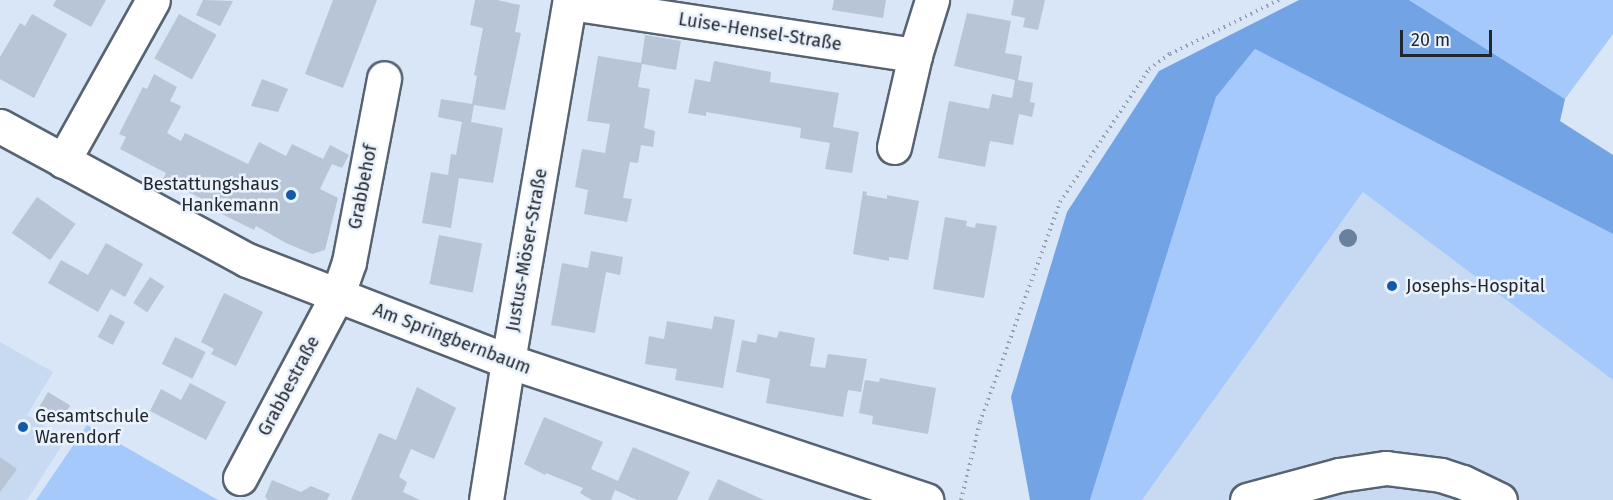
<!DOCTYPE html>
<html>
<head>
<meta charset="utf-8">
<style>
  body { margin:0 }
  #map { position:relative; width:1613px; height:500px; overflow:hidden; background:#d8e6f7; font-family:"Fira Sans",sans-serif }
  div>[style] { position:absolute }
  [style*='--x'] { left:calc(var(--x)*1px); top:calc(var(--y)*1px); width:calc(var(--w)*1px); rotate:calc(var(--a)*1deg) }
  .built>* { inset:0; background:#c8daf1 }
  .green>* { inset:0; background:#a4c9fa }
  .forest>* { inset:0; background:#72a4e5 }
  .building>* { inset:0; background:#b8c5d6; transform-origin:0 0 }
  .path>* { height:4px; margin-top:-2px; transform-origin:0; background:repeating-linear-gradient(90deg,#95a0ad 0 1.5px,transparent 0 6px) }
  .roads { filter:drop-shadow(2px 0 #586372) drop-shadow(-2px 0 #586372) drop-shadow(0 2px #586372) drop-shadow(0 -2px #586372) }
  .minor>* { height:33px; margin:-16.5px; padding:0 16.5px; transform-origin:16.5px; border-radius:16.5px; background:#fff }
  .trees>* { width:18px; height:18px; margin:-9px; border-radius:50%; background:#68819f }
  .dots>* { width:16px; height:16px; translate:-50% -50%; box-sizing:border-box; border:3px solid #eaf2fd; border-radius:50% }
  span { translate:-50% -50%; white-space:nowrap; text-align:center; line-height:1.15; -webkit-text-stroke:5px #eaf2fd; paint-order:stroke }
  .street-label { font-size:18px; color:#22272d }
  .poi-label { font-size:18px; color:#22272d }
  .right { translate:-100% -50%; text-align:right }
  .left { translate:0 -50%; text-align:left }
  .scale { position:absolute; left:1400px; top:30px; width:92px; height:27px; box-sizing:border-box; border:3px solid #22272d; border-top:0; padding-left:8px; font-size:18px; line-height:21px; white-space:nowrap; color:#22272d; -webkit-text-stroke:4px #eaf2fd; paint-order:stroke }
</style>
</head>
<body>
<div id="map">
  <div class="built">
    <i style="clip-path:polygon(1364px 191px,1613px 380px,1613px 500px,1142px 500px)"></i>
    <i style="clip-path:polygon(0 342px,53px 372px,27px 415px,66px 439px,27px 500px,0 500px)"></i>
  </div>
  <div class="green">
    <i style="clip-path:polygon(1409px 0,1613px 0,1613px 34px,1565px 99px)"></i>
    <i style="clip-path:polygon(1255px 49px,1613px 234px,1613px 380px,1363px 192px,1142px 500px,1090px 500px,1216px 97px)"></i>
    <i style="clip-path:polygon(87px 425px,218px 500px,36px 500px)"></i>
  </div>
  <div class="forest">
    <i style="clip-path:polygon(1299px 0,1409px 0,1565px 99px,1560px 121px,1613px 155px,1613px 234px,1255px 49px,1216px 97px,1090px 500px,1030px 500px,1011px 397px,1067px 212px,1159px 71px)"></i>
  </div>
  <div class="building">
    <i style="clip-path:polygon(56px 0,106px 0,91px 27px,53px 6px)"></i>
    <i style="clip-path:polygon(203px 0,233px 1px,220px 26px,196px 15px)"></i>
    <i style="clip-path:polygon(333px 0,377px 0,343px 88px,305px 74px)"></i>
    <i style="clip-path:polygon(475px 0,497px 0,520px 5px,515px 32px,521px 33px,505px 110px,474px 105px,471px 122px,503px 128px,493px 183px,459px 178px,451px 228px,422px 223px,431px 172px,448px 175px,451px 154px,456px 155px,462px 122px,438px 117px,441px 99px,472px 104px,477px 76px,474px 75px,483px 28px,470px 25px)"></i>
    <i style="clip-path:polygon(834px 0,886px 0,883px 18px,832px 10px)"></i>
    <i style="clip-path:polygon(1014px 0,1045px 0,1038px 30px,1023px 27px,1025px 18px,1011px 15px)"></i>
    <i style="clip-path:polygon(967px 13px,1011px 21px,1005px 53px,1022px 56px,1018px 80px,1033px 83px,1030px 102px,1035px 103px,1032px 117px,1019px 114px,1013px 145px,990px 141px,985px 167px,938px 158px,949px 101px,989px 109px,992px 94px,1012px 98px,1015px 80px,954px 66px)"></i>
    <i style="clip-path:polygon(32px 14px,67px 34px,34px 98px,0 79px,0 57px,20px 23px,25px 26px)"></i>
    <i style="left:179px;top:14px;width:43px;height:51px;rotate:29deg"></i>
    <i style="clip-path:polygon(645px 35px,681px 41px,676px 70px,642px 64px,638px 87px,650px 89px,644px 128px,655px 131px,653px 147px,641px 145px,638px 163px,630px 162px,623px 198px,632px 199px,627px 222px,584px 214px,588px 190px,575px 187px,582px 149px,605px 153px,610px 124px,587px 121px,598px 56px,641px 63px)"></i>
    <i style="clip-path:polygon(714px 61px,771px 72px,770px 82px,839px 93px,833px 127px,859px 132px,852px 173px,825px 169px,830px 143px,800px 138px,801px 128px,706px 112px,706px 116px,688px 113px,695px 79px,710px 82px)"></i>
    <i style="clip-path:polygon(154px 74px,177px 87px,170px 101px,181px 106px,167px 133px,181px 141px,185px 133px,248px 164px,259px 142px,286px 156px,292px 144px,323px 159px,330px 145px,349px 155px,342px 168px,332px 164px,320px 189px,338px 198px,325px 250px,312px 254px,286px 243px,256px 226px,254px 230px,206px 206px,208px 202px,163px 179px,166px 173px,120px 149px,126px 137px,119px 134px,143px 87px,147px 89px)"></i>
    <i style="clip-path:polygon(262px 79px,288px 89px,278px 112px,251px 106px)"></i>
    <i style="clip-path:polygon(863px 191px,867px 192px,866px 195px,887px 199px,887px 195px,919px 201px,908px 260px,889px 257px,889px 261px,853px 254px)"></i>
    <i style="left:37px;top:197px;width:47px;height:44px;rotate:35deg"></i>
    <i style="clip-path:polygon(945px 217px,967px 221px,966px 226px,975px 228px,976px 223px,997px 226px,984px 298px,933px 289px)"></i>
    <i style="left:439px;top:235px;width:44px;height:50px;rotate:11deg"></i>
    <i style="clip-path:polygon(106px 243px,143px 264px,125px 297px,111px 289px,98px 312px,48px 283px,61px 260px,88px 275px)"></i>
    <i style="clip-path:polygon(591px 251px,623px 257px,620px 275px,606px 272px,595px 333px,551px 325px,562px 263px,588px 268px)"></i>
    <i style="left:150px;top:277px;width:17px;height:31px;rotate:33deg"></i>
    <i style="clip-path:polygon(224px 293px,263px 312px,236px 366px,211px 354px,214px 349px,201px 342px)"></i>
    <i style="left:110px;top:314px;width:17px;height:26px;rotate:28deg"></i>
    <i style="clip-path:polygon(714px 316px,735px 320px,723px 388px,675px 380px,677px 369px,645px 364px,649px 336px,664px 339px,667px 321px,712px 329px)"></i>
    <i style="clip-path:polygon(779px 331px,815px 338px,810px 366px,825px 368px,828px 354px,867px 359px,861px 392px,848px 390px,843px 417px,766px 403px,770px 379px,736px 372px,742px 340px,756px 343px,758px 334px,777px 338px)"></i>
    <i style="left:175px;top:337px;width:34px;height:30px;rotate:26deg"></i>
    <i style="clip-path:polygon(880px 378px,936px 388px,928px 434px,872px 424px,873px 416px,859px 413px,865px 380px,879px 382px)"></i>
    <i style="clip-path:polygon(190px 383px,226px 402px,206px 440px,150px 411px,161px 389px,181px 400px)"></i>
    <i style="clip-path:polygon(417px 387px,456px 408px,434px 459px,411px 449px,399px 477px,407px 482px,403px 492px,420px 500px,351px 500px,379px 433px,396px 440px)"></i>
    <i style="left:48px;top:392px;width:26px;height:20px;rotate:31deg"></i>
    <i style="clip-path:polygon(544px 417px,603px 442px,591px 469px,618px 481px,633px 447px,690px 472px,677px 500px,637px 500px,615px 490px,611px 500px,592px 500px,580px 493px,583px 488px,546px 473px,545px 475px,524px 464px)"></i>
    <i style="clip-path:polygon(0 457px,17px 469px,0 492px)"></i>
    <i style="clip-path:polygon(718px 479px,764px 500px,708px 500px)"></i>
    <i style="clip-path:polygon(272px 480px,301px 492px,311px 486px,330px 494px,327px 500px,268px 500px,265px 497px)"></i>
  </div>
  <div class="path">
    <i style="--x:961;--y:500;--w:80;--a:-76.3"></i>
    <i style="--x:980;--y:422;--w:234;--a:-70"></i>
    <i style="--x:1060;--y:202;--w:160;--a:-56.2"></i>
    <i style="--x:1149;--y:69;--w:26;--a:-36"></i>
    <i style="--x:1170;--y:54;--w:122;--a:-26.4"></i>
  </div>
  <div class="roads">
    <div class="minor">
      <i style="--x:570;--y:3;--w:349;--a:8.6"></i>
      <i style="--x:0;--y:126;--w:281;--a:28.5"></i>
      <i style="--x:247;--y:260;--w:280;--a:21.2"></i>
      <i style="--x:508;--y:361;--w:441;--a:18.4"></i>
      <i style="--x:894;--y:147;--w:94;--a:-77.1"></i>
      <i style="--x:915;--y:55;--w:58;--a:-72.8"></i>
      <i style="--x:63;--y:161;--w:184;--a:-60.8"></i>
      <i style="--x:240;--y:478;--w:208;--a:-62"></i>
      <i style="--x:338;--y:294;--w:34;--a:-71"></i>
      <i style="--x:349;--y:262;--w:187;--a:-79.2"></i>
      <i style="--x:486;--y:500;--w:141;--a:-81"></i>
      <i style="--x:508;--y:361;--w:366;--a:-80.3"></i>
      <i style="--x:1247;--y:500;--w:95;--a:-15.2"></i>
      <i style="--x:1339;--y:475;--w:48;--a:-8.5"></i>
      <i style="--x:1386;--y:468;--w:55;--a:7.3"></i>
      <i style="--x:1441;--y:475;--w:23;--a:18"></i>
      <i style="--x:1463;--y:482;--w:41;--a:25.9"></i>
    </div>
  </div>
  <div class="trees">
    <i style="left:1348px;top:238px"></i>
  </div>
  <div class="dots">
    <i style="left:291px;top:195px;background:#1359a8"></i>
    <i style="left:1392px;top:286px;background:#1359a8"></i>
    <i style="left:23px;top:427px;background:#1359a8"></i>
  </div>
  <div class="street-label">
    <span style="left:760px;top:32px;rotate:9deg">Luise-Hensel-Straße</span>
    <span style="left:363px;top:187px;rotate:-79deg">Grabbehof</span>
    <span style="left:527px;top:250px;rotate:-80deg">Justus-Möser-Straße</span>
    <span style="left:452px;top:339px;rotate:21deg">Am Springbernbaum</span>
    <span style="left:289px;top:386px;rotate:-62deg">Grabbestraße</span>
  </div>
  <div class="poi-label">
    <span class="right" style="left:279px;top:195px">Bestattungshaus<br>Hankemann</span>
    <span class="left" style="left:1406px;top:286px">Josephs-Hospital</span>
    <span class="left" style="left:35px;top:427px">Gesamtschule<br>Warendorf</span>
  </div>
  <div class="scale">20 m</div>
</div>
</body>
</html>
